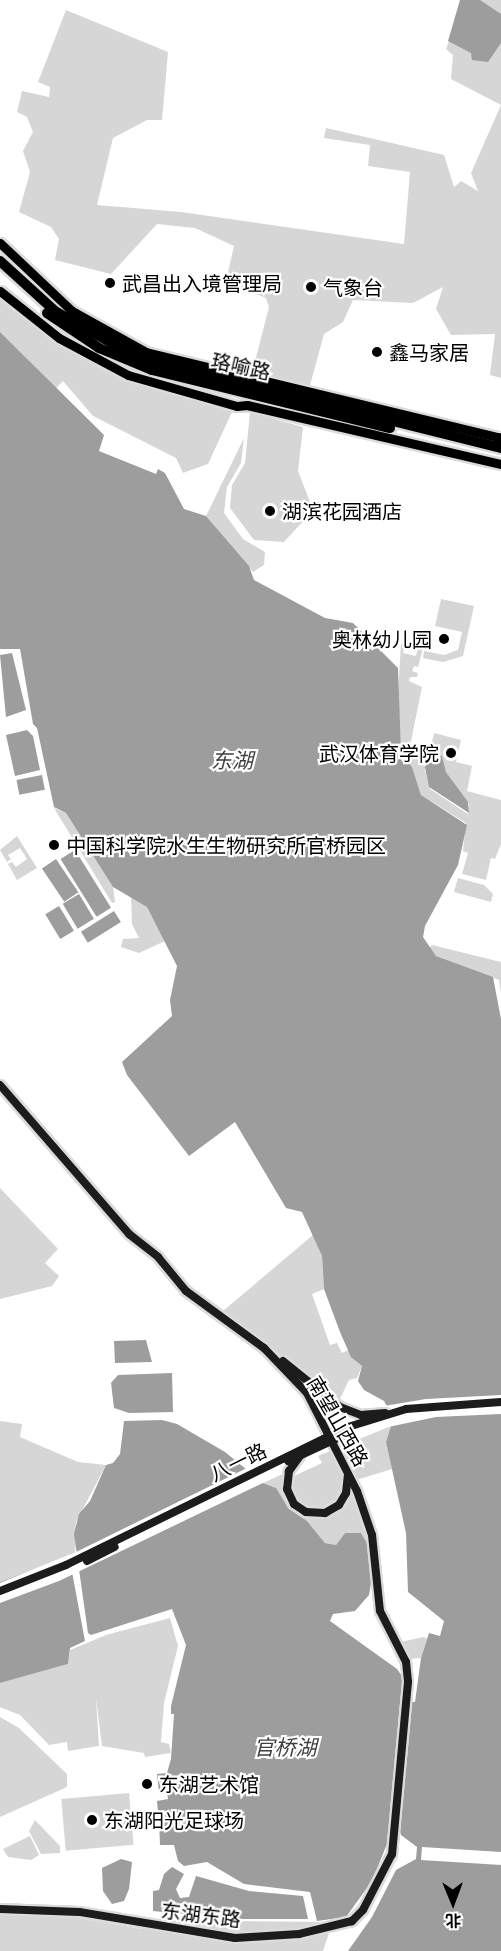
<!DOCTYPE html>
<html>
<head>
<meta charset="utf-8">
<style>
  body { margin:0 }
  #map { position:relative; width:501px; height:1951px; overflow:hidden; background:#fff; font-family:"Archivo Narrow","Noto Sans SC",sans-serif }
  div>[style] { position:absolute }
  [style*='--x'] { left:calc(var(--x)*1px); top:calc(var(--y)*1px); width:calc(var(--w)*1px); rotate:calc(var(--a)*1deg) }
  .green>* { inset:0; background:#d6d6d6; transform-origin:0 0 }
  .water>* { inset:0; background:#9d9d9d; transform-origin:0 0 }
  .pier>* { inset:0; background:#fff }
  .roads { filter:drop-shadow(2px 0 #dbdbdb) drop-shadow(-2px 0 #dbdbdb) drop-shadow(0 2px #dbdbdb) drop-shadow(0 -2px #dbdbdb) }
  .secondary>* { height:8px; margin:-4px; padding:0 4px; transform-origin:4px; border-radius:4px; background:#1c1c1c }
  .primary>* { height:9px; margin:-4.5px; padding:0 4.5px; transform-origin:4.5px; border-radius:4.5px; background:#000 }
  .highway>* { height:10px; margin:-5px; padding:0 5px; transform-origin:5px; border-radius:5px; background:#000 }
  .secondary-bridge>* { height:8px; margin:-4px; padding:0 4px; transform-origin:4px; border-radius:4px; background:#1c1c1c }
  .dots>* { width:16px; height:16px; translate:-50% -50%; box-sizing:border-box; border:3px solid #fff; border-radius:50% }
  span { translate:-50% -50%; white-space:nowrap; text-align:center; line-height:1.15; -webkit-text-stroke:4.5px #fff; paint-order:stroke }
  .poi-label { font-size:20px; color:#000 }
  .left { translate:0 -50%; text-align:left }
  .right { translate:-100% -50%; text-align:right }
  .street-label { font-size:20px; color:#000 }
  .water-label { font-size:21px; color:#3e3e3e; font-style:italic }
  .north { position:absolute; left:423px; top:1873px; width:60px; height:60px; -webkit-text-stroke:4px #fff; paint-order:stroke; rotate:179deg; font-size:16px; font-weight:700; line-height:24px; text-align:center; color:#000 }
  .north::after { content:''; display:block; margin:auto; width:21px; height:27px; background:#000; clip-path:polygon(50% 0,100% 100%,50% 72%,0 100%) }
</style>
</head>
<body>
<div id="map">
  <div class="green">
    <i style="clip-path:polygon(464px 0,501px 0,501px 378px,490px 375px,495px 334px,451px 335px,436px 309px,443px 287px,413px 303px,353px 300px,343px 322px,324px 334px,309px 389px,252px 373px,269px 307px,266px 298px,226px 281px,234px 246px,195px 228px,157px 224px,111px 274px,55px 260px,59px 239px,51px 227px,19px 212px,30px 172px,23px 151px,33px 132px,27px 117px,17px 112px,22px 91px,49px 97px,50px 87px,38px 82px,66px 10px,168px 52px,162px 120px,147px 120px,113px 138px,97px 205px,181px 212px,404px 244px,410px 172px,368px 166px,370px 145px,324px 138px,326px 128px,444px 155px,454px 187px,461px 181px,478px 191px,471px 173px,501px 105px,451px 79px,453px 55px,446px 49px)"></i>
    <i style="clip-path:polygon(0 296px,64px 347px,113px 374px,233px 410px,208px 464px,183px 473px,176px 458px,93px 416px,63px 381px,56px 388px,0 332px)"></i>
    <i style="clip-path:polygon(250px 412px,303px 427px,298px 471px,310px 502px,306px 518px,284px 542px,254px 540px,230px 508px,232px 485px,245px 463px)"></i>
    <i style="clip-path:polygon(244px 438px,241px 463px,227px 487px,224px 513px,243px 539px,265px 552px,264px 565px,253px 572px,206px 516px)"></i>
    <i style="clip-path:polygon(441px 599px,474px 606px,463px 656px,443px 662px,423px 658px,424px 651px,444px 655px,458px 650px,462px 632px,435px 626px)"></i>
    <i style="clip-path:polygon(evenodd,401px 644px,405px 644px,403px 653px,416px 656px,418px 647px,423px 648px,418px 667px,414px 666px,412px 671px,418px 673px,417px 677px,410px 677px,409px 681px,422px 687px,410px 746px,430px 750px,434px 733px,461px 740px,456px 762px,472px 766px,467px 791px,501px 800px,501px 844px,495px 859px,491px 858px,486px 880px,462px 874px,468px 853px,463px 851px,466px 823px,421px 795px,412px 767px,401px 752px,398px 693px,401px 644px,429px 756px,442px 756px,446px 772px,469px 804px,468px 814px,430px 789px,425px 770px,429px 756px)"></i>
    <i style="clip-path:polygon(54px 808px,66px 813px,113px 887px,115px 902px,112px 903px)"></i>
    <i style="clip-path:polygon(17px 836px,37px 868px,17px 880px,8px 864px,12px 862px,16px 867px,27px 859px,20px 848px,8px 855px,11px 859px,7px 862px,0 850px)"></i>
    <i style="clip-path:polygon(458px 878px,484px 885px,493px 894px,491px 902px,454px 892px)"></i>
    <i style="clip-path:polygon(131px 896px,147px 907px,165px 941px,139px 953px,121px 947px,123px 939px,139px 938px,132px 924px)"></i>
    <i style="clip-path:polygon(432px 945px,501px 962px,501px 994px,499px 980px,436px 956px,429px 948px)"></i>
    <i style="clip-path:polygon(0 1188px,58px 1249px,45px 1263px,59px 1276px,52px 1286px,0 1299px)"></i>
    <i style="clip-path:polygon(313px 1235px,322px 1256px,324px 1289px,312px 1294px,330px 1345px,337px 1343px,342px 1353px,348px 1350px,362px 1366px,357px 1378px,349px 1380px,339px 1401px,223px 1311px)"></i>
    <i style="clip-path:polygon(0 1421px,22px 1424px,20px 1437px,78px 1462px,106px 1465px,76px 1522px,75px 1553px,0 1582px)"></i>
    <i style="clip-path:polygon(391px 1426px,386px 1442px,392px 1469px,350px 1482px,372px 1544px,368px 1545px,361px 1533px,345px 1533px,336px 1545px,325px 1543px,307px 1521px,288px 1508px,274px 1487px,263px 1483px,287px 1472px,290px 1478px,322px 1463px,318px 1456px)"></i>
    <i style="clip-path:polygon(170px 1618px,178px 1646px,164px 1703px,161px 1742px,169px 1744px,171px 1753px,145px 1757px,144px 1753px,102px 1746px,96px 1698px,99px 1746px,68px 1751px,67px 1742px,49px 1745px,20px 1715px,0 1707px,0 1683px,68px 1664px,70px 1650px,106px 1635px)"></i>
    <i style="clip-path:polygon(424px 1637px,427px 1639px,421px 1658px,409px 1659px,400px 1642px)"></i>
    <i style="clip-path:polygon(0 1717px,19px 1728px,67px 1774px,67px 1787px,0 1817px)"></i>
    <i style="left:129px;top:1793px;width:52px;height:68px;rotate:85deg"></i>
    <i style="clip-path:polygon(35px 1820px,60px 1846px,60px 1853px,41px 1854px,29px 1831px)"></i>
    <i style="clip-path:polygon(30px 1836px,39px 1855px,31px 1860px,8px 1857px,3px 1849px)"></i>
    <i style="clip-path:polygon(43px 1912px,143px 1929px,145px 1920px,328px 1922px,329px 1933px,323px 1951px,0 1951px,0 1913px)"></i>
  </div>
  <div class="water">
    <i style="clip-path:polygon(460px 0,480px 0,501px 14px,501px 43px,488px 62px,472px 60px,471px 53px,448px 41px)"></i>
    <i style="clip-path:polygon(0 332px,104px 435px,99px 451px,156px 474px,158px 469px,165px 473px,184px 509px,206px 516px,249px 566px,254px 580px,325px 618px,353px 623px,398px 668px,401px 752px,412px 767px,421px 795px,467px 825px,458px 865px,425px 926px,423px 937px,436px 956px,493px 977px,501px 1019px,501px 1852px,422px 1847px,421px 1860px,501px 1865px,501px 1951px,348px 1951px,372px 1917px,396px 1870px,416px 1859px,417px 1847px,401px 1835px,399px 1828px,411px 1702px,415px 1702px,421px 1658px,429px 1633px,440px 1636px,444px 1621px,408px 1592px,406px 1533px,386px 1442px,391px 1426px,389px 1410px,384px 1401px,364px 1390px,358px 1381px,362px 1366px,351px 1357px,340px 1332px,324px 1289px,322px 1256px,302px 1212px,286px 1208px,235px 1122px,189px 1156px,127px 1075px,122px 1062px,172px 1016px,170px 1000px,177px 966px,147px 907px,113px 887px,66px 813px,54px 807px,37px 728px,33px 724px,20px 649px,0 649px)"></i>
    <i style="clip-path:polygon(12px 653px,26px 710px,6px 717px,0 655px)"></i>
    <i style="clip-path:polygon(27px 730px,33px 736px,40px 770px,15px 776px,6px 735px)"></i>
    <i style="clip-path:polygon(436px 754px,442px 756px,446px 772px,468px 802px,469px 813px,429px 787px,425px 767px,429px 756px)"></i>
    <i style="left:42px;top:775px;width:15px;height:26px;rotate:79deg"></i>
    <i style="left:75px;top:850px;width:68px;height:17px;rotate:58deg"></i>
    <i style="left:56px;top:859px;width:40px;height:17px;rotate:56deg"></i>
    <i style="left:79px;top:894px;width:29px;height:19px;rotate:59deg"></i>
    <i style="left:59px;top:906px;width:29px;height:16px;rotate:59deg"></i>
    <i style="left:114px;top:911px;width:13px;height:39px;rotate:58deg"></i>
    <i style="clip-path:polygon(146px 1340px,152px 1362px,115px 1363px,114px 1341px)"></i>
    <i style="clip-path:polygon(172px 1373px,173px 1412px,129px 1413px,114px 1408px,111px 1383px,118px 1375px)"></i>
    <i style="clip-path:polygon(162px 1420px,177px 1424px,225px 1452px,263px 1483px,276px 1488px,288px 1508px,307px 1521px,325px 1543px,336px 1545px,345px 1533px,361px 1533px,368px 1545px,372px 1577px,369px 1595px,355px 1611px,333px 1614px,330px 1621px,397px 1669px,404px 1679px,404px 1688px,387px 1844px,372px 1881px,346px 1917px,317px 1921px,310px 1892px,244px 1884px,207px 1862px,184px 1866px,178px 1861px,174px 1845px,160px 1845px,159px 1821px,165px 1820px,165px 1812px,158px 1812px,157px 1801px,168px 1799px,167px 1792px,159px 1792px,157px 1774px,167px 1773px,171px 1759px,174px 1714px,171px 1714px,171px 1706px,186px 1645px,172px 1609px,91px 1635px,88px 1633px,74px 1534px,79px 1514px,90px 1501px,106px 1465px,113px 1463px,120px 1454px,124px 1421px)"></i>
    <i style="clip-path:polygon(69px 1556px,85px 1641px,70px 1648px,68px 1664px,0 1683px,0 1582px)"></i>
    <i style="clip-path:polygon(121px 1859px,132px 1862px,129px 1889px,124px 1901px,112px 1904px,103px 1891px,102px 1868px)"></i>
    <i style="clip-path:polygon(172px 1867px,184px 1874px,176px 1889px,180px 1898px,189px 1897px,196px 1876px,249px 1891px,303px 1896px,308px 1919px,237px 1919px,153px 1911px,153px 1891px,159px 1890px,164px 1874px)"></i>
  </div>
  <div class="pier">
    <i style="clip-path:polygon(501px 1395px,501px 1414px,436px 1417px,388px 1427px,384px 1406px,426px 1399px)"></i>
    <i style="clip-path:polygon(249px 1467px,267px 1481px,59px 1581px,0 1603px,0 1583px,71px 1554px,75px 1572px,72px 1554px)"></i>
  </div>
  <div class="roads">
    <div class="secondary">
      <i style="--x:0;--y:1085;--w:197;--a:49.1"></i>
      <i style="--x:129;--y:1234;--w:37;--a:38"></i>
      <i style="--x:158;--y:1257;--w:44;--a:50.5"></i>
      <i style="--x:186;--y:1291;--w:97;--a:36.2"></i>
      <i style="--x:264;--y:1348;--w:62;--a:46.3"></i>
      <i style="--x:307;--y:1393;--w:110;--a:63"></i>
      <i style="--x:357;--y:1491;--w:46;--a:71.2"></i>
      <i style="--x:372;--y:1535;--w:76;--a:84"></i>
      <i style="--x:380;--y:1611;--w:57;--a:63"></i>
      <i style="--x:406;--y:1662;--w:20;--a:84"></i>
      <i style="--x:408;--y:1682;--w:173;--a:95.3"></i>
      <i style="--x:392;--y:1854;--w:63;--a:117.4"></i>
      <i style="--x:363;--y:1910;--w:16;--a:135"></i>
      <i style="--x:352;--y:1921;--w:55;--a:166.2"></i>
      <i style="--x:299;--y:1934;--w:64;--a:176.4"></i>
      <i style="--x:235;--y:1938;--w:158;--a:-170.5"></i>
      <i style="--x:79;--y:1912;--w:79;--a:-177.8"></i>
      <i style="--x:283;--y:1361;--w:73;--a:38.9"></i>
      <i style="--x:340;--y:1407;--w:22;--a:21"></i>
      <i style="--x:361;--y:1415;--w:24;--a:-5"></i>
      <i style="--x:300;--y:1456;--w:19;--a:126"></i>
      <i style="--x:289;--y:1471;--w:18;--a:96"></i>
      <i style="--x:287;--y:1489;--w:17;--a:65"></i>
      <i style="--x:294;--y:1504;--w:14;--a:34"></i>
      <i style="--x:306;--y:1512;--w:19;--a:3"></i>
      <i style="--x:325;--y:1513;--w:16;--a:-30"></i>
      <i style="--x:339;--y:1505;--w:14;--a:-60"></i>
      <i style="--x:346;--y:1493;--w:18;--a:-84"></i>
    </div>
    <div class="primary">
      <i style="--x:0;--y:243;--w:99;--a:43.4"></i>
      <i style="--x:72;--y:311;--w:85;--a:29"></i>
      <i style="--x:146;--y:352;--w:365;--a:13.6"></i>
      <i style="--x:0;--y:291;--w:75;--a:38.5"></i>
      <i style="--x:59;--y:338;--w:78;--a:28.2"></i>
      <i style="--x:128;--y:375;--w:113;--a:15.9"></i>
      <i style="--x:237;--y:406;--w:10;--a:-6"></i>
      <i style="--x:247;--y:405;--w:261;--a:13.1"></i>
    </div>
    <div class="highway">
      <i style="--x:0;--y:261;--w:74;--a:42.3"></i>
      <i style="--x:55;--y:311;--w:93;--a:29.6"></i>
      <i style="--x:136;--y:357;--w:376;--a:14"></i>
      <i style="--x:47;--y:313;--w:63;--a:33.9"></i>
      <i style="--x:99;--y:348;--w:57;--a:22.5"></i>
      <i style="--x:152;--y:370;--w:245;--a:13.7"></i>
      <i style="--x:498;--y:438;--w:3;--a:18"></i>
    </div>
  </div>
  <div class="secondary-bridge">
    <i style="--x:288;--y:1461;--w:60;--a:-24.8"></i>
    <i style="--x:87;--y:1561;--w:31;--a:-27"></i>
    <i style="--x:0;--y:1591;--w:71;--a:-21.5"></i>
    <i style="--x:66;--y:1565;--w:314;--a:-26.1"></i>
    <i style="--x:348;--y:1427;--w:61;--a:-17.2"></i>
    <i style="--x:406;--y:1409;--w:95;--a:-4.2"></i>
  </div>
  <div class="dots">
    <i style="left:110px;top:283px;background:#000"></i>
    <i style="left:311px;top:287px;background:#000"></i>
    <i style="left:377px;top:352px;background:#000"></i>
    <i style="left:270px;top:511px;background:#000"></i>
    <i style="left:444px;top:639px;background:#000"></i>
    <i style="left:451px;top:753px;background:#000"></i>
    <i style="left:54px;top:845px;background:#000"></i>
    <i style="left:147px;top:1784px;background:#000"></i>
    <i style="left:92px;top:1820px;background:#000"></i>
  </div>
  <div class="poi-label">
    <span class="left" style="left:122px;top:283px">武昌出入境管理局</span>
    <span class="left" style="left:323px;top:287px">气象台</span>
    <span class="left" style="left:389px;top:352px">鑫马家居</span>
    <span class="left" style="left:282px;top:511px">湖滨花园酒店</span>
    <span class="right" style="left:432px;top:639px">奥林幼儿园</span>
    <span class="right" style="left:439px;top:753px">武汉体育学院</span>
    <span class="left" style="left:66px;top:845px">中国科学院水生生物研究所官桥园区</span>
    <span class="left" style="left:159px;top:1784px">东湖艺术馆</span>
    <span class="left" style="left:104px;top:1820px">东湖阳光足球场</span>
  </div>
  <div class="street-label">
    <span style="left:241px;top:366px;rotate:13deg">珞喻路</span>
    <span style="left:338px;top:1421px;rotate:60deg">南望山西路</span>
    <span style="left:238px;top:1462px;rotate:-26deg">八一路</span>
    <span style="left:201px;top:1915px;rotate:7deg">东湖东路</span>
  </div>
  <div class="water-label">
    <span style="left:232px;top:761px">东湖</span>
    <span style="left:285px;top:1748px">官桥湖</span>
  </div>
  <div class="north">北</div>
</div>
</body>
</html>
